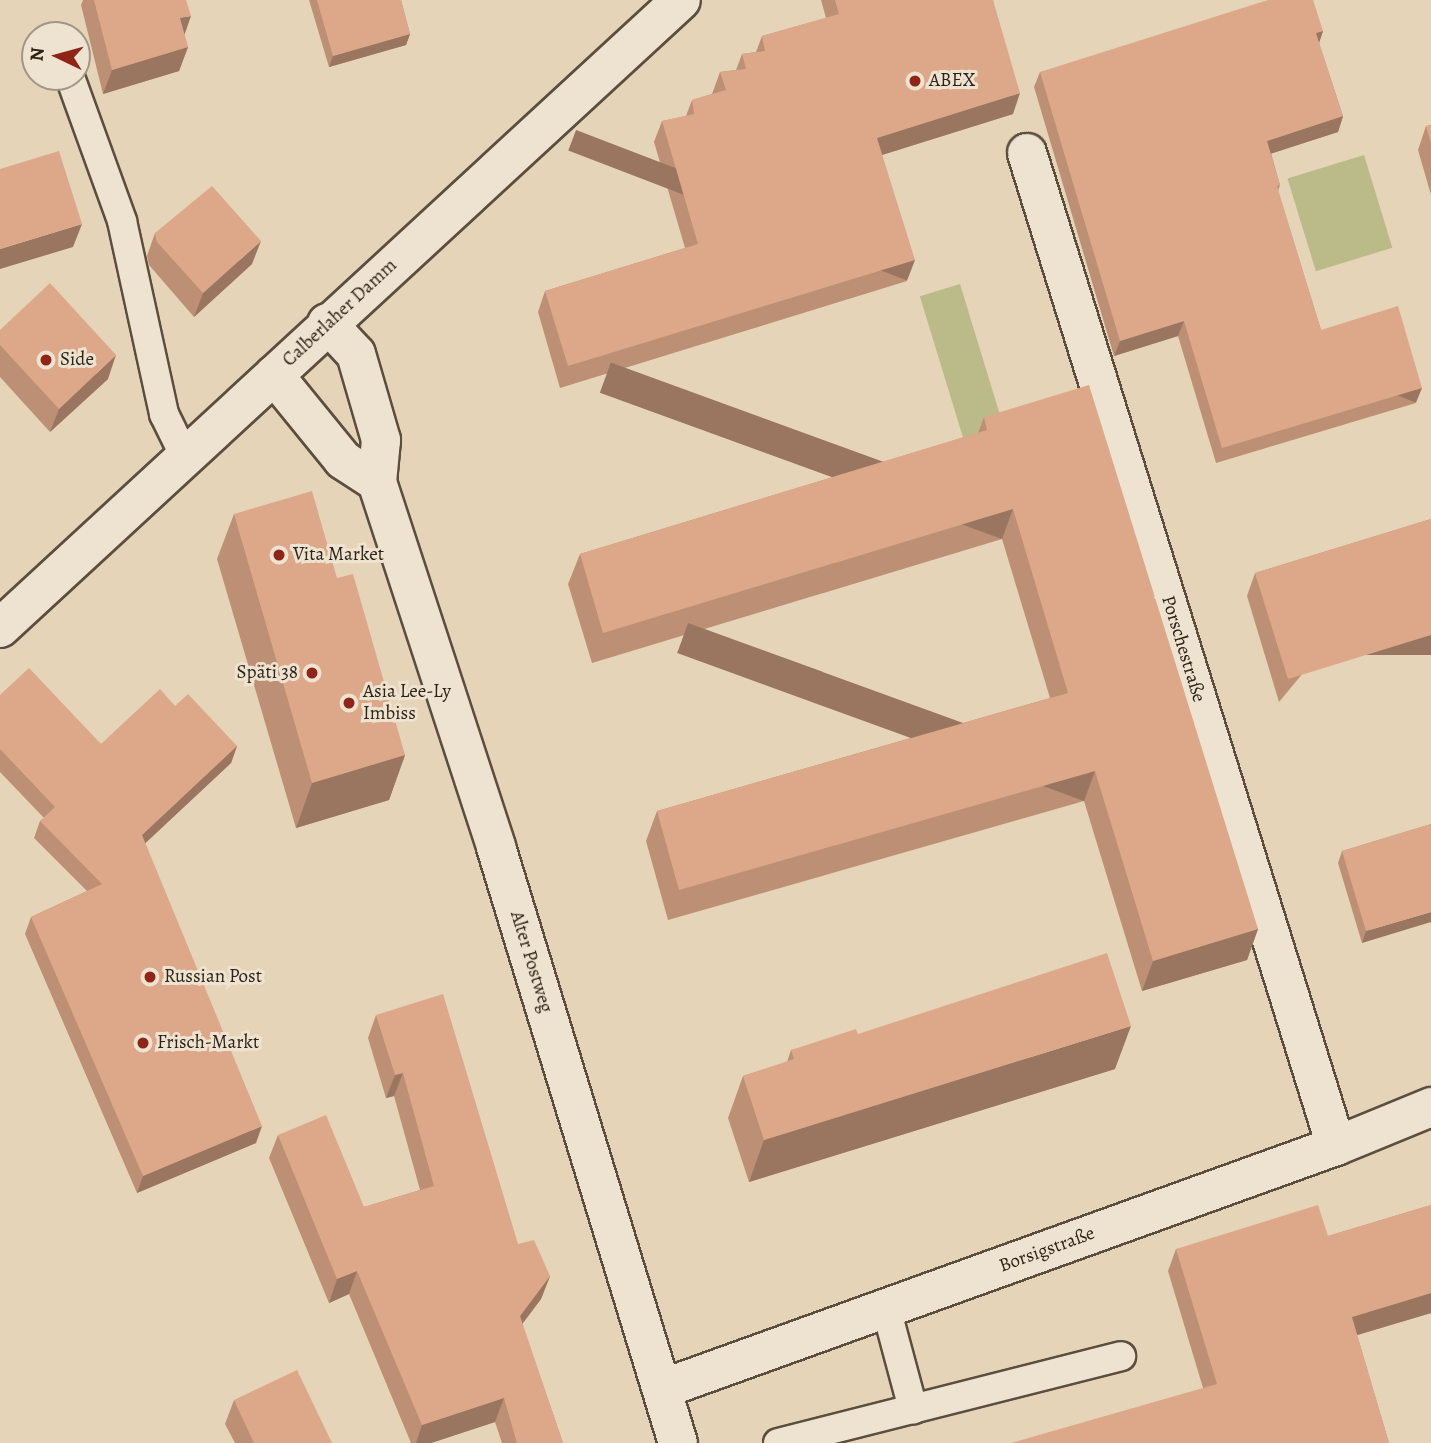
<!DOCTYPE html>
<html>
<head>
<meta charset="utf-8">
<style>
  body { margin:0 }
  #map { position:relative; width:1431px; height:1443px; overflow:hidden; background:#e5d4b7; font-family:Alegreya,serif }
  div>[style] { position:absolute }
  [style*='--x'] { left:calc(var(--x)*1px); top:calc(var(--y)*1px); width:calc(var(--w)*1px); rotate:calc(var(--a)*1deg) }
  .green>* { inset:0; background:#bbbb8a; transform-origin:0 0 }
  .roads { filter:drop-shadow(2px 0 #5b4e3f) drop-shadow(-2px 0 #5b4e3f) drop-shadow(0 2px #5b4e3f) drop-shadow(0 -2px #5b4e3f) }
  .lane>* { height:28px; margin:-14px; padding:0 14px; transform-origin:14px; border-radius:14px; background:#eee3d0 }
  .street>* { height:38px; margin:-19px; padding:0 19px; transform-origin:19px; border-radius:19px; background:#eee3d0 }
  .secondary>* { height:38px; margin:-19px; padding:0 19px; transform-origin:19px; border-radius:19px; background:#eee3d0 }
  .wall>* { inset:0; background:#bd9076 }
  .shaded-wall>* { inset:0; background:#9a7660; transform-origin:0 0 }
  .building>* { inset:0; background:#dca889 }
  .dots>* { width:19px; height:19px; translate:-50% -50%; box-sizing:border-box; border:4px solid #eee3d0; border-radius:50% }
  span { translate:-50% -50%; white-space:nowrap; text-align:center; line-height:1.15; -webkit-text-stroke:6px #eee3d0; paint-order:stroke }
  .poi-label { font-size:19px; color:#2d2217 }
  .left { translate:0 -50%; text-align:left }
  .right { translate:-100% -50%; text-align:right }
  .street-label { font-size:19px; color:#2d2217 }
  .north { position:absolute; left:21px; top:21px; width:70px; height:70px; box-sizing:border-box; background:#eee3d0; border:2px solid #a19686; border-radius:50%; rotate:275deg; font-size:19px; font-weight:700; line-height:28px; text-align:center; color:#2d2217 }
  .north::after { content:''; display:block; margin:auto; width:24px; height:32px; background:#8f2418; clip-path:polygon(50% 0,100% 100%,50% 72%,0 100%) }
</style>
</head>
<body>
<div id="map">
  <div class="green">
    <i style="left:1364px;top:155px;width:97px;height:80px;rotate:73deg"></i>
    <i style="left:960px;top:284px;width:150px;height:42px;rotate:73deg"></i>
  </div>
  <div class="roads">
    <div class="lane">
      <i style="--x:70;--y:77;--w:153;--a:70.1"></i>
      <i style="--x:122;--y:221;--w:198;--a:77.7"></i>
      <i style="--x:164;--y:414;--w:50;--a:63.9"></i>
      <i style="--x:886;--y:1308;--w:105;--a:75"></i>
      <i style="--x:778;--y:1443;--w:354;--a:-14.2"></i>
    </div>
    <div class="street">
      <i style="--x:1027;--y:153;--w:1040;--a:72.71"></i>
      <i style="--x:327;--y:323;--w:42;--a:46.9"></i>
      <i style="--x:356;--y:354;--w:90;--a:73.8"></i>
      <i style="--x:381;--y:440;--w:42;--a:95.4"></i>
      <i style="--x:377;--y:482;--w:384;--a:71.9"></i>
      <i style="--x:496;--y:847;--w:623;--a:73.02"></i>
      <i style="--x:274;--y:375;--w:109;--a:50.9"></i>
      <i style="--x:343;--y:460;--w:40;--a:32.9"></i>
      <i style="--x:662;--y:1389;--w:716;--a:-19.83"></i>
      <i style="--x:1336;--y:1146;--w:103;--a:-22.3"></i>
    </div>
    <div class="secondary">
      <i style="--x:0;--y:628;--w:926;--a:-42.68"></i>
    </div>
  </div>
  <div class="wall">
    <i style="clip-path:polygon(83px 0,186px 0,184px 35px,188px 47px,179px 71px,103px 94px,81px 5px)"></i>
    <i style="clip-path:polygon(309px 0,401px 0,410px 34px,406px 45px,329px 67px)"></i>
    <i style="clip-path:polygon(821px 0,993px 0,1013px 114px,882px 155px,907px 281px,560px 388px,538px 312px,545px 291px,685px 248px,654px 142px,662px 121px,686px 116px,692px 100px,712px 94px,720px 72px,736px 70px,742px 54px,756px 52px,762px 36px,826px 18px)"></i>
    <i style="clip-path:polygon(1323px 31px,1319px 43px,1343px 116px,1338px 132px,1271px 153px,1280px 185px,1278px 191px,1321px 330px,1416px 403px,1216px 463px,1178px 336px,1114px 356px,1034px 87px,1040px 72px)"></i>
    <i style="clip-path:polygon(1431px 125px,1431px 195px,1418px 150px,1426px 126px)"></i>
    <i style="clip-path:polygon(155px 233px,252px 264px,194px 317px,149px 265px,147px 256px)"></i>
    <i style="clip-path:polygon(0 330px,108px 379px,50px 432px,0 377px)"></i>
    <i style="clip-path:polygon(984px 417px,1258px 929px,1247px 960px,1142px 991px,1084px 801px,668px 920px,646px 841px,657px 811px,1050px 698px,1002px 539px,592px 663px,568px 584px,580px 554px,978px 433px)"></i>
    <i style="clip-path:polygon(234px 514px,337px 578px,405px 755px,389px 800px,296px 828px,217px 559px)"></i>
    <i style="clip-path:polygon(1431px 519px,1279px 702px,1247px 596px,1255px 573px)"></i>
    <i style="clip-path:polygon(0 695px,101px 744px,175px 706px,237px 746px,231px 763px,145px 843px,256px 1143px,137px 1193px,25px 934px,31px 917px,87px 891px,34px 838px,40px 821px,44px 818px,0 772px)"></i>
    <i style="clip-path:polygon(1431px 824px,1362px 943px,1338px 863px,1342px 851px)"></i>
    <i style="clip-path:polygon(376px 1015px,518px 1244px,550px 1276px,541px 1299px,522px 1324px,563px 1443px,502px 1443px,495px 1422px,431px 1443px,411px 1443px,349px 1294px,329px 1303px,269px 1158px,278px 1135px,364px 1207px,420px 1190px,394px 1096px,386px 1098px,368px 1038px)"></i>
    <i style="clip-path:polygon(858px 1034px,1115px 1069px,749px 1182px,728px 1118px,743px 1076px,787px 1062px,791px 1050px)"></i>
    <i style="clip-path:polygon(1431px 1205px,1431px 1313px,1357px 1335px,1389px 1443px,1203px 1388px,1168px 1271px,1176px 1249px,1328px 1236px)"></i>
    <i style="clip-path:polygon(234px 1400px,332px 1443px,235px 1443px,225px 1424px)"></i>
  </div>
  <div class="shaded-wall">
    <i style="clip-path:polygon(191px 16px,183px 39px,180px 18px)"></i>
    <i style="clip-path:polygon(1323px 31px,1318px 46px,1316px 33px)"></i>
    <i style="clip-path:polygon(410px 34px,406px 45px,329px 67px,333px 56px)"></i>
    <i style="clip-path:polygon(188px 47px,179px 71px,103px 94px,112px 70px)"></i>
    <i style="clip-path:polygon(1020px 93px,1013px 114px,869px 159px,877px 138px)"></i>
    <i style="clip-path:polygon(1343px 116px,1338px 132px,1261px 157px,1267px 141px)"></i>
    <i style="clip-path:polygon(82px 224px,73px 247px,0 269px,0 249px)"></i>
    <i style="clip-path:polygon(261px 241px,252px 264px,194px 317px,203px 293px)"></i>
    <i style="left:915px;top:260px;width:22px;height:363px;rotate:111deg"></i>
    <i style="clip-path:polygon(1184px 321px,1178px 336px,1114px 356px,1120px 341px)"></i>
    <i style="clip-path:polygon(116px 355px,108px 379px,50px 432px,59px 409px)"></i>
    <i style="left:1422px;top:388px;width:16px;height:209px;rotate:112deg"></i>
    <i style="left:1013px;top:509px;width:32px;height:428px;rotate:110deg"></i>
    <i style="left:1431px;top:635px;width:20px;height:150px;rotate:90deg"></i>
    <i style="clip-path:polygon(237px 746px,231px 763px,136px 852px,142px 835px)"></i>
    <i style="clip-path:polygon(405px 755px,389px 800px,296px 828px,312px 783px)"></i>
    <i style="left:1095px;top:771px;width:32px;height:433px;rotate:110deg"></i>
    <i style="clip-path:polygon(1431px 912px,1431px 922px,1362px 943px,1366px 931px)"></i>
    <i style="clip-path:polygon(1258px 929px,1247px 960px,1142px 991px,1153px 961px)"></i>
    <i style="clip-path:polygon(1131px 1026px,1115px 1069px,749px 1182px,764px 1140px)"></i>
    <i style="clip-path:polygon(403px 1073px,394px 1096px,386px 1098px,395px 1075px)"></i>
    <i style="clip-path:polygon(262px 1126px,256px 1143px,137px 1193px,143px 1176px)"></i>
    <i style="clip-path:polygon(357px 1271px,349px 1294px,329px 1303px,337px 1279px)"></i>
    <i style="clip-path:polygon(550px 1276px,541px 1299px,511px 1339px,520px 1316px)"></i>
    <i style="clip-path:polygon(1431px 1293px,1431px 1313px,1344px 1339px,1352px 1317px)"></i>
    <i style="clip-path:polygon(504px 1398px,495px 1422px,431px 1443px,416px 1443px,422px 1425px)"></i>
  </div>
  <div class="building">
    <i style="clip-path:polygon(94px 0,186px 0,191px 16px,180px 18px,188px 47px,112px 70px)"></i>
    <i style="clip-path:polygon(317px 0,401px 0,410px 34px,333px 56px)"></i>
    <i style="clip-path:polygon(835px 0,993px 0,1020px 93px,877px 138px,915px 260px,568px 366px,545px 291px,698px 244px,662px 121px,694px 114px,692px 100px,726px 90px,720px 72px,746px 69px,742px 54px,765px 51px,762px 36px,839px 14px)"></i>
    <i style="clip-path:polygon(1268px 0,1313px 0,1323px 31px,1316px 33px,1343px 116px,1267px 141px,1280px 185px,1277px 186px,1321px 330px,1398px 306px,1422px 388px,1222px 448px,1184px 321px,1120px 341px,1040px 72px)"></i>
    <i style="clip-path:polygon(1431px 125px,1431px 143px,1426px 126px)"></i>
    <i style="clip-path:polygon(59px 151px,82px 224px,0 249px,0 169px)"></i>
    <i style="clip-path:polygon(212px 186px,261px 241px,203px 293px,157px 242px,155px 233px)"></i>
    <i style="clip-path:polygon(50px 283px,116px 355px,59px 409px,0 345px,0 330px)"></i>
    <i style="clip-path:polygon(1089px 385px,1258px 929px,1153px 961px,1095px 771px,679px 890px,657px 811px,1068px 693px,1013px 509px,603px 633px,580px 554px,987px 430px,984px 417px)"></i>
    <i style="clip-path:polygon(312px 491px,337px 578px,353px 574px,405px 755px,312px 783px,234px 514px)"></i>
    <i style="clip-path:polygon(1431px 519px,1431px 635px,1288px 679px,1255px 573px)"></i>
    <i style="clip-path:polygon(29px 668px,101px 744px,160px 689px,175px 706px,188px 694px,237px 746px,142px 835px,262px 1126px,143px 1176px,31px 917px,102px 884px,40px 821px,55px 807px,0 749px,0 695px)"></i>
    <i style="clip-path:polygon(1431px 824px,1431px 912px,1366px 931px,1342px 851px)"></i>
    <i style="clip-path:polygon(1107px 953px,1131px 1026px,764px 1140px,743px 1076px,794px 1059px,791px 1050px,856px 1029px,858px 1034px)"></i>
    <i style="clip-path:polygon(443px 994px,518px 1244px,534px 1240px,550px 1276px,520px 1316px,563px 1443px,517px 1443px,504px 1398px,422px 1425px,357px 1271px,337px 1279px,278px 1135px,326px 1115px,364px 1207px,434px 1186px,403px 1073px,395px 1075px,376px 1015px)"></i>
    <i style="clip-path:polygon(1318px 1205px,1328px 1236px,1431px 1205px,1431px 1293px,1352px 1317px,1389px 1443px,1011px 1443px,1217px 1384px,1176px 1249px)"></i>
    <i style="clip-path:polygon(297px 1370px,332px 1443px,254px 1443px,234px 1400px)"></i>
  </div>
  <div class="dots">
    <i style="left:915px;top:81px;background:#8f2418"></i>
    <i style="left:46px;top:360px;background:#8f2418"></i>
    <i style="left:279px;top:555px;background:#8f2418"></i>
    <i style="left:312px;top:673px;background:#8f2418"></i>
    <i style="left:349px;top:703px;background:#8f2418"></i>
    <i style="left:150px;top:977px;background:#8f2418"></i>
    <i style="left:143px;top:1043px;background:#8f2418"></i>
  </div>
  <div class="poi-label">
    <span class="left" style="left:929px;top:81px">ABEX</span>
    <span class="left" style="left:60px;top:360px">Side</span>
    <span class="left" style="left:293px;top:555px">Vita Market</span>
    <span class="right" style="left:298px;top:673px">Späti 38</span>
    <span class="left" style="left:363px;top:703px">Asia Lee-Ly<br>Imbiss</span>
    <span class="left" style="left:164px;top:977px">Russian Post</span>
    <span class="left" style="left:157px;top:1043px">Frisch-Markt</span>
  </div>
  <div class="street-label">
    <span style="left:340px;top:313px;rotate:-43deg">Calberlaher Damm</span>
    <span style="left:1183px;top:649px;rotate:73deg">Porschestraße</span>
    <span style="left:531px;top:962px;rotate:73deg">Alter Postweg</span>
    <span style="left:1047px;top:1250px;rotate:-20deg">Borsigstraße</span>
  </div>
  <div class="north">N</div>
</div>
</body>
</html>
